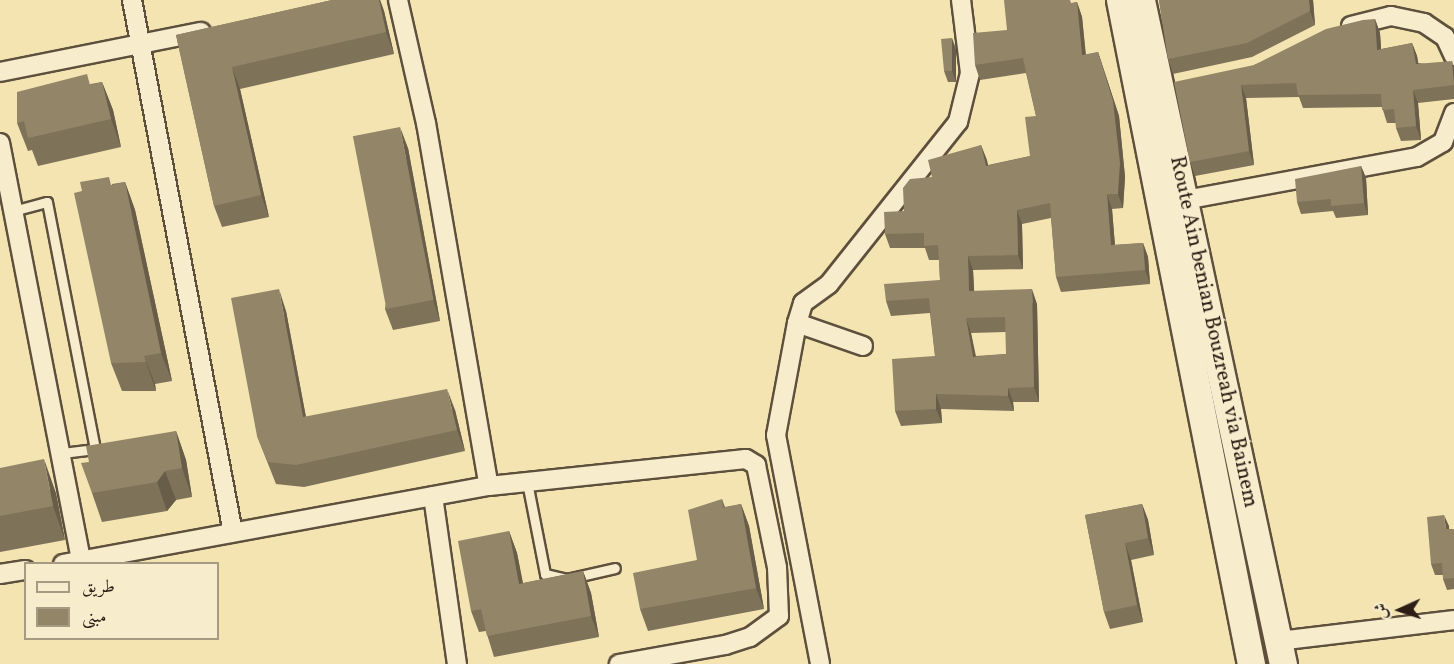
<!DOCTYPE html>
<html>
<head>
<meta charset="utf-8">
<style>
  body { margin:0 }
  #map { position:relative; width:1454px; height:664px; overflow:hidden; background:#f3e4b2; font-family:Vollkorn,Amiri,serif }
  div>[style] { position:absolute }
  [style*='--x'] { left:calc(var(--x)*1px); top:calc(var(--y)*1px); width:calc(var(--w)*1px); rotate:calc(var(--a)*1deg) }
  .roads { filter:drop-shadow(2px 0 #5e503c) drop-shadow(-2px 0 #5e503c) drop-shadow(0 2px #5e503c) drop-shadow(0 -2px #5e503c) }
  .lane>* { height:9px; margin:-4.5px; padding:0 4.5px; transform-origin:4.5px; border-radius:4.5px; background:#f7edcd }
  .street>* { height:18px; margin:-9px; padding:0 9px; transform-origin:9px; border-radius:9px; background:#f7edcd }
  .secondary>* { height:27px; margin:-13.5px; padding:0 13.5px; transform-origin:13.5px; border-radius:13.5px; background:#f7edcd }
  .wall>* { inset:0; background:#7e7259 }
  .shaded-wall>* { inset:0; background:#675d48 }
  .building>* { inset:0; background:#938567; transform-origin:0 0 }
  span { translate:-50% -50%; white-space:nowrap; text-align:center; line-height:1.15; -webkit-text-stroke:4.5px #f7edcd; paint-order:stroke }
  .street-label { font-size:21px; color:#2c1e15 }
  .legend { position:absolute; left:24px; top:562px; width:195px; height:78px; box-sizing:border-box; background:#f7edcd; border:2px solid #a69a83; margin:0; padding:8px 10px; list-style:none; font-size:18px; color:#2c1e15 }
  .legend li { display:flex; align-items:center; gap:12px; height:30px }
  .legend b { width:30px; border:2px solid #a69a83 }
  .north { position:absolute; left:1370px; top:580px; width:60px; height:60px; -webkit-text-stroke:4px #f7edcd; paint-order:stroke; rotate:267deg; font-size:16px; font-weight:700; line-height:24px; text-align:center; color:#2c1e15 }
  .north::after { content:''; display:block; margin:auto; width:21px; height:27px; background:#2c1e15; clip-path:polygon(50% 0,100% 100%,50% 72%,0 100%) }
</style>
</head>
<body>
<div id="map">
  <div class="roads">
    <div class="lane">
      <i style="--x:13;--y:211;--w:35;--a:-15"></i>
      <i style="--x:47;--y:202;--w:252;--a:79"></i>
      <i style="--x:95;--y:449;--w:35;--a:173"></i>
      <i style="--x:527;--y:482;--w:94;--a:78.9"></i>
      <i style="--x:545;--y:574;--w:23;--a:13"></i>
      <i style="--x:567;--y:579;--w:49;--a:-12.9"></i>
    </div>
    <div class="street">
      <i style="--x:132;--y:0;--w:542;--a:79.27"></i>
      <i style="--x:398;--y:0;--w:126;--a:77.2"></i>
      <i style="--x:426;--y:123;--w:368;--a:80.2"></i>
      <i style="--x:1351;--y:26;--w:41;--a:-14"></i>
      <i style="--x:1391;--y:16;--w:34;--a:12"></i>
      <i style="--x:1424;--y:23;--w:25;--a:34"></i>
      <i style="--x:1445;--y:37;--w:21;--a:65"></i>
      <i style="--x:0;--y:72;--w:205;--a:-11.3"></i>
      <i style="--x:0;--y:143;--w:425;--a:79"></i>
      <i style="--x:1174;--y:202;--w:247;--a:-10.5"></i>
      <i style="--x:1417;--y:157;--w:30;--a:-30"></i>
      <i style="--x:1443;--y:142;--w:31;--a:-69"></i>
      <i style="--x:797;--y:323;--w:114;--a:100.6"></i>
      <i style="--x:776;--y:435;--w:233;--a:79.1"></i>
      <i style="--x:863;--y:346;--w:70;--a:-160.8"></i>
      <i style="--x:797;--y:323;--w:21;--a:-73"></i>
      <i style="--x:803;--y:303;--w:32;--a:-36"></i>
      <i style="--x:829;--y:284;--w:207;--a:-51.5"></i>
      <i style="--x:958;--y:122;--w:50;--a:-76.2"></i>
      <i style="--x:970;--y:73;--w:74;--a:-97"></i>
      <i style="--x:433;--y:496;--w:170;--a:81.9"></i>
      <i style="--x:63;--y:564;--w:433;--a:-10.4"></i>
      <i style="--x:489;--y:486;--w:258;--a:-6"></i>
      <i style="--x:746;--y:459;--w:12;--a:31"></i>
      <i style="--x:756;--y:465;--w:104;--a:78.4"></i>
      <i style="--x:777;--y:567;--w:49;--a:87.7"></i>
      <i style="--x:779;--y:616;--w:36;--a:144"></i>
      <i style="--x:750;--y:637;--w:26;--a:162"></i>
      <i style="--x:725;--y:645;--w:108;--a:169.8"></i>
      <i style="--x:0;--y:574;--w:26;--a:-9"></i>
      <i style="--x:1278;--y:641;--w:177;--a:-6.8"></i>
    </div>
    <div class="secondary">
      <i style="--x:1120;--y:0;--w:677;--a:78.84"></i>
      <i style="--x:1141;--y:0;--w:679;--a:77.93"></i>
    </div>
  </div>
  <div class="wall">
    <i style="clip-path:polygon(332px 0,380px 0,384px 11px,394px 54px,240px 89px,269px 217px,222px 227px,214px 206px,176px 35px)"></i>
    <i style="clip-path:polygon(1159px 0,1313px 0,1315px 25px,1252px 57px,1173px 74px,1168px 59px)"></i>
    <i style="clip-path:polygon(evenodd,1077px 2px,1082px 17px,1086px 55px,1098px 52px,1119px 116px,1125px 177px,1123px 208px,1112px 209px,1115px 245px,1143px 243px,1148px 257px,1150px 284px,1061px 292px,1056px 277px,1051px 218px,1022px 224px,1023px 269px,973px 270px,974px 291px,1037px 304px,1039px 402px,1013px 402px,1014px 411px,941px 409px,942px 423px,901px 426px,895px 411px,935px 356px,930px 313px,891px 316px,886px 301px,940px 280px,939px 260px,929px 260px,925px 248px,890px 248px,885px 234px,904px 211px,932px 177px,981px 145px,988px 165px,1030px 156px,1036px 116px,1026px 73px,980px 80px,975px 65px,1007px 30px,1073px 3px,1077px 2px,1006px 332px,1006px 354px,976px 356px,971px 333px,1006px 332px)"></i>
    <i style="clip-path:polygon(1375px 19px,1380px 33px,1381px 49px,1412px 43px,1417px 56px,1418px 63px,1454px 67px,1454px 99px,1418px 103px,1421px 140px,1401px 141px,1396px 128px,1396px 123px,1387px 123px,1382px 107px,1303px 108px,1299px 97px,1246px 98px,1254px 165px,1195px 176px,1190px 162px,1254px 65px)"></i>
    <i style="clip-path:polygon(956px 49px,956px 82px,948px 82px,944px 71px)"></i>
    <i style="clip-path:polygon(102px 82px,113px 110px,121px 147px,38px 166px,32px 150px,28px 151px,17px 123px,91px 84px)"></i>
    <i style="clip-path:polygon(408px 148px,440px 321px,393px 330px,385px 309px)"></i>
    <i style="clip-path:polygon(1361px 166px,1366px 178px,1368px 215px,1336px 218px,1333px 211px,1301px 214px,1297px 202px)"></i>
    <i style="clip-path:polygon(125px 182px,135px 210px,172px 381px,155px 384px,156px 391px,122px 391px,111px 363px,112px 184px)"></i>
    <i style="clip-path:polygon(286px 311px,306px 417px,455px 410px,465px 451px,304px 487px,276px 484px,257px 436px)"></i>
    <i style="clip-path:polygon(176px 431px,186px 460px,192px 497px,176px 500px,167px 511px,102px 522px,92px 493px,89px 462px)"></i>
    <i style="clip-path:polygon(0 468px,56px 493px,65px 540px,0 552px)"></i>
    <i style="clip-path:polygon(722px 499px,725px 507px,741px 504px,749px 526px,764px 609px,648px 631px,640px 609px,697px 560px)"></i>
    <i style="clip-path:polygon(1142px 504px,1148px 520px,1154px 555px,1131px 560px,1143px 622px,1110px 629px,1104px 612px,1085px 515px)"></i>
    <i style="clip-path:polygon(1449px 526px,1449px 529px,1454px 529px,1454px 589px,1447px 590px,1443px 579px,1443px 575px,1435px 575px,1431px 564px)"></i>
    <i style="clip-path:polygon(509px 531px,517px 553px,523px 583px,583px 571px,591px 593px,599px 637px,494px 657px,486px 631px,479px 632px,471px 611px)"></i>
  </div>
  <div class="shaded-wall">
    <i style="clip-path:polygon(379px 0,380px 0,384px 11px,394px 54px,386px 32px)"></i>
    <i style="clip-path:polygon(1309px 0,1313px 0,1315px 25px,1310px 11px)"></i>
    <i style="clip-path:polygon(1077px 2px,1082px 17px,1087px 70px,1082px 55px)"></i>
    <i style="clip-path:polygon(1375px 19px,1380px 33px,1382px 63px,1377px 50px)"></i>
    <i style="clip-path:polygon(952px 38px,956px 49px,956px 82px,952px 71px)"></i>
    <i style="clip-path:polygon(1412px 43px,1417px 56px,1421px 77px,1416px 64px)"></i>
    <i style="clip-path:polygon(1098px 52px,1119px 116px,1125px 177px,1123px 208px,1118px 194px)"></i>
    <i style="clip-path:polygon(1452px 61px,1454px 67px,1454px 86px)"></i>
    <i style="clip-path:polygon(232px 67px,240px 89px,269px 217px,261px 195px)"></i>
    <i style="clip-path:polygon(102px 82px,113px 110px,121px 147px,111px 119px)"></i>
    <i style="clip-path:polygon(1241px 85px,1246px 98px,1254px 165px,1249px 151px)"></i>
    <i style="clip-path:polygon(1413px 90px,1418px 103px,1421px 140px,1416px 126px)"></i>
    <i style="clip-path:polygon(400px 127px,408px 148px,440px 321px,433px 300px)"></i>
    <i style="clip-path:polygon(981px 145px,987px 160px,991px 180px,986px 166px)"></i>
    <i style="clip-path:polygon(1361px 166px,1366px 178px,1368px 215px,1364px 203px)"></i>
    <i style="clip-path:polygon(125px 182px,135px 210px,172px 381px,161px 353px)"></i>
    <i style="clip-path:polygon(1107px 194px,1112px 209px,1116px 260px,1111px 245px)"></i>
    <i style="clip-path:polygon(1017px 210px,1022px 224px,1023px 269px,1018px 255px)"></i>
    <i style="clip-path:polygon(1143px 243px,1148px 257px,1150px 284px,1145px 270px)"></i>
    <i style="clip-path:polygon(968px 256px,973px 270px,975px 306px,969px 291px)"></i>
    <i style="clip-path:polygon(279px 289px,286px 311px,310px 439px,303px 417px)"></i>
    <i style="clip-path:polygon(1032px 289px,1037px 304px,1039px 402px,1034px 387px)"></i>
    <i style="clip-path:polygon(966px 318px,971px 333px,978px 371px,973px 357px)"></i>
    <i style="clip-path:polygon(144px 356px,155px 384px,156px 391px,146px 362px)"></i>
    <i style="clip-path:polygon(1008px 388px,1013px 402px,1014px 411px,1008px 396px)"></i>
    <i style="clip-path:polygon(447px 389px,455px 410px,465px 451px,457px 430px)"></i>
    <i style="clip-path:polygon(936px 394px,941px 409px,942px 423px,936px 409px)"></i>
    <i style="clip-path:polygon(176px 431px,186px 460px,192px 497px,182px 468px)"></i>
    <i style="clip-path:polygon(44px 459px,56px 493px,65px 540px,53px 506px)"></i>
    <i style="clip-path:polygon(165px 471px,176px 500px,167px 511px,157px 482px)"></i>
    <i style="clip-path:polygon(741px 504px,749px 526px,764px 609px,756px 588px)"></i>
    <i style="clip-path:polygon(1142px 504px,1148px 520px,1154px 555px,1148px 538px)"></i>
    <i style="clip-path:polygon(1444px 515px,1449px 526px,1450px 541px,1446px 529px)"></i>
    <i style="clip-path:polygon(509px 531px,517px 553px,527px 605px,519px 584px)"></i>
    <i style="clip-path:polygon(1125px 543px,1131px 560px,1143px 622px,1137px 605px)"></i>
    <i style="clip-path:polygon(583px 571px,591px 593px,599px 637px,591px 616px)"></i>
  </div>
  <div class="building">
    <i style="clip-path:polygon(332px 0,379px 0,386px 32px,232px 67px,261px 195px,214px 206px,176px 35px)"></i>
    <i style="clip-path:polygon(evenodd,1004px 0,1070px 0,1071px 3px,1077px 2px,1082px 55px,1098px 52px,1113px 101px,1120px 163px,1118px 194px,1107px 194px,1111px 245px,1143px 243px,1145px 270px,1056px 277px,1050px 203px,1017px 210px,1018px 255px,968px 256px,969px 291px,1032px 289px,1034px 387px,1008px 388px,1008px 396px,936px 394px,936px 409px,895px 411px,892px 359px,935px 356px,929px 298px,886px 301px,884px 284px,940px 280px,938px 245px,924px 246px,924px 233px,885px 234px,884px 212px,904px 211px,903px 188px,910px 179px,932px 177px,928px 160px,981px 145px,986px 166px,1030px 156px,1025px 117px,1036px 116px,1023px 58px,975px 65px,973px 33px,1007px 30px,1004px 0,1005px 317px,1006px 354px,973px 357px,966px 318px,1005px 317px)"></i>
    <i style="clip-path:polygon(1159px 0,1309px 0,1310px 11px,1247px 43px,1168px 59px)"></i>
    <i style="clip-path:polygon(1375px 19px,1377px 50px,1412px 43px,1416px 64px,1452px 61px,1454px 85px,1413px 90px,1416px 126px,1396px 128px,1394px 109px,1382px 110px,1381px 94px,1298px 95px,1296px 83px,1241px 85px,1249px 151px,1190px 162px,1174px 82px,1254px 65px,1326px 29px,1363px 20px)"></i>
    <i style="clip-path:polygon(952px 38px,952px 71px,944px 71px,941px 39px)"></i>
    <i style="clip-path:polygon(87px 74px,90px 85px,102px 82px,111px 119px,28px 138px,24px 121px,17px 123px,17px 92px)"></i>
    <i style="left:400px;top:127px;width:176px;height:48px;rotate:79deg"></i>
    <i style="clip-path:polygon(1361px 166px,1364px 203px,1331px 206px,1331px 199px,1297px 202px,1295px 179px)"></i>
    <i style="clip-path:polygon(109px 177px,111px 185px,125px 182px,161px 353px,144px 356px,146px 362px,111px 363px,74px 193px,82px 191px,80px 182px)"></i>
    <i style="clip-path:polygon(279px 289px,303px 417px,447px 389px,457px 430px,296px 465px,268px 462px,257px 436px,231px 298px)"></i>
    <i style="clip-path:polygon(176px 431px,182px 468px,165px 471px,157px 482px,92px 493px,81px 463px,89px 462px,86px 446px)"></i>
    <i style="clip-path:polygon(44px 459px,53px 506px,0 516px,0 468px)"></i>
    <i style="clip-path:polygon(722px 499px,723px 508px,741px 504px,756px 588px,640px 609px,633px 573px,697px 560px,688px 510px)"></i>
    <i style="clip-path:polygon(1142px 504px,1148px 538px,1125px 543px,1137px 605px,1104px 612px,1085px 515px)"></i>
    <i style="clip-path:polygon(1444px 515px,1446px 529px,1454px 529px,1454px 578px,1443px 579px,1442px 563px,1431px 564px,1427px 517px)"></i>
    <i style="clip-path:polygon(509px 531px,519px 584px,583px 571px,591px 616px,487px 636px,481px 609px,471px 611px,458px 541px)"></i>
  </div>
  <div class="street-label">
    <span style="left:1213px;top:332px;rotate:78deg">Route Ain benian Bouzreah via Bainem</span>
  </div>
  <ul class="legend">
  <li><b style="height:8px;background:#f7edcd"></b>طريق</li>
  <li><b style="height:16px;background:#938567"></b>مبنى</li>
  </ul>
  <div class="north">ش</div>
</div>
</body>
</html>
